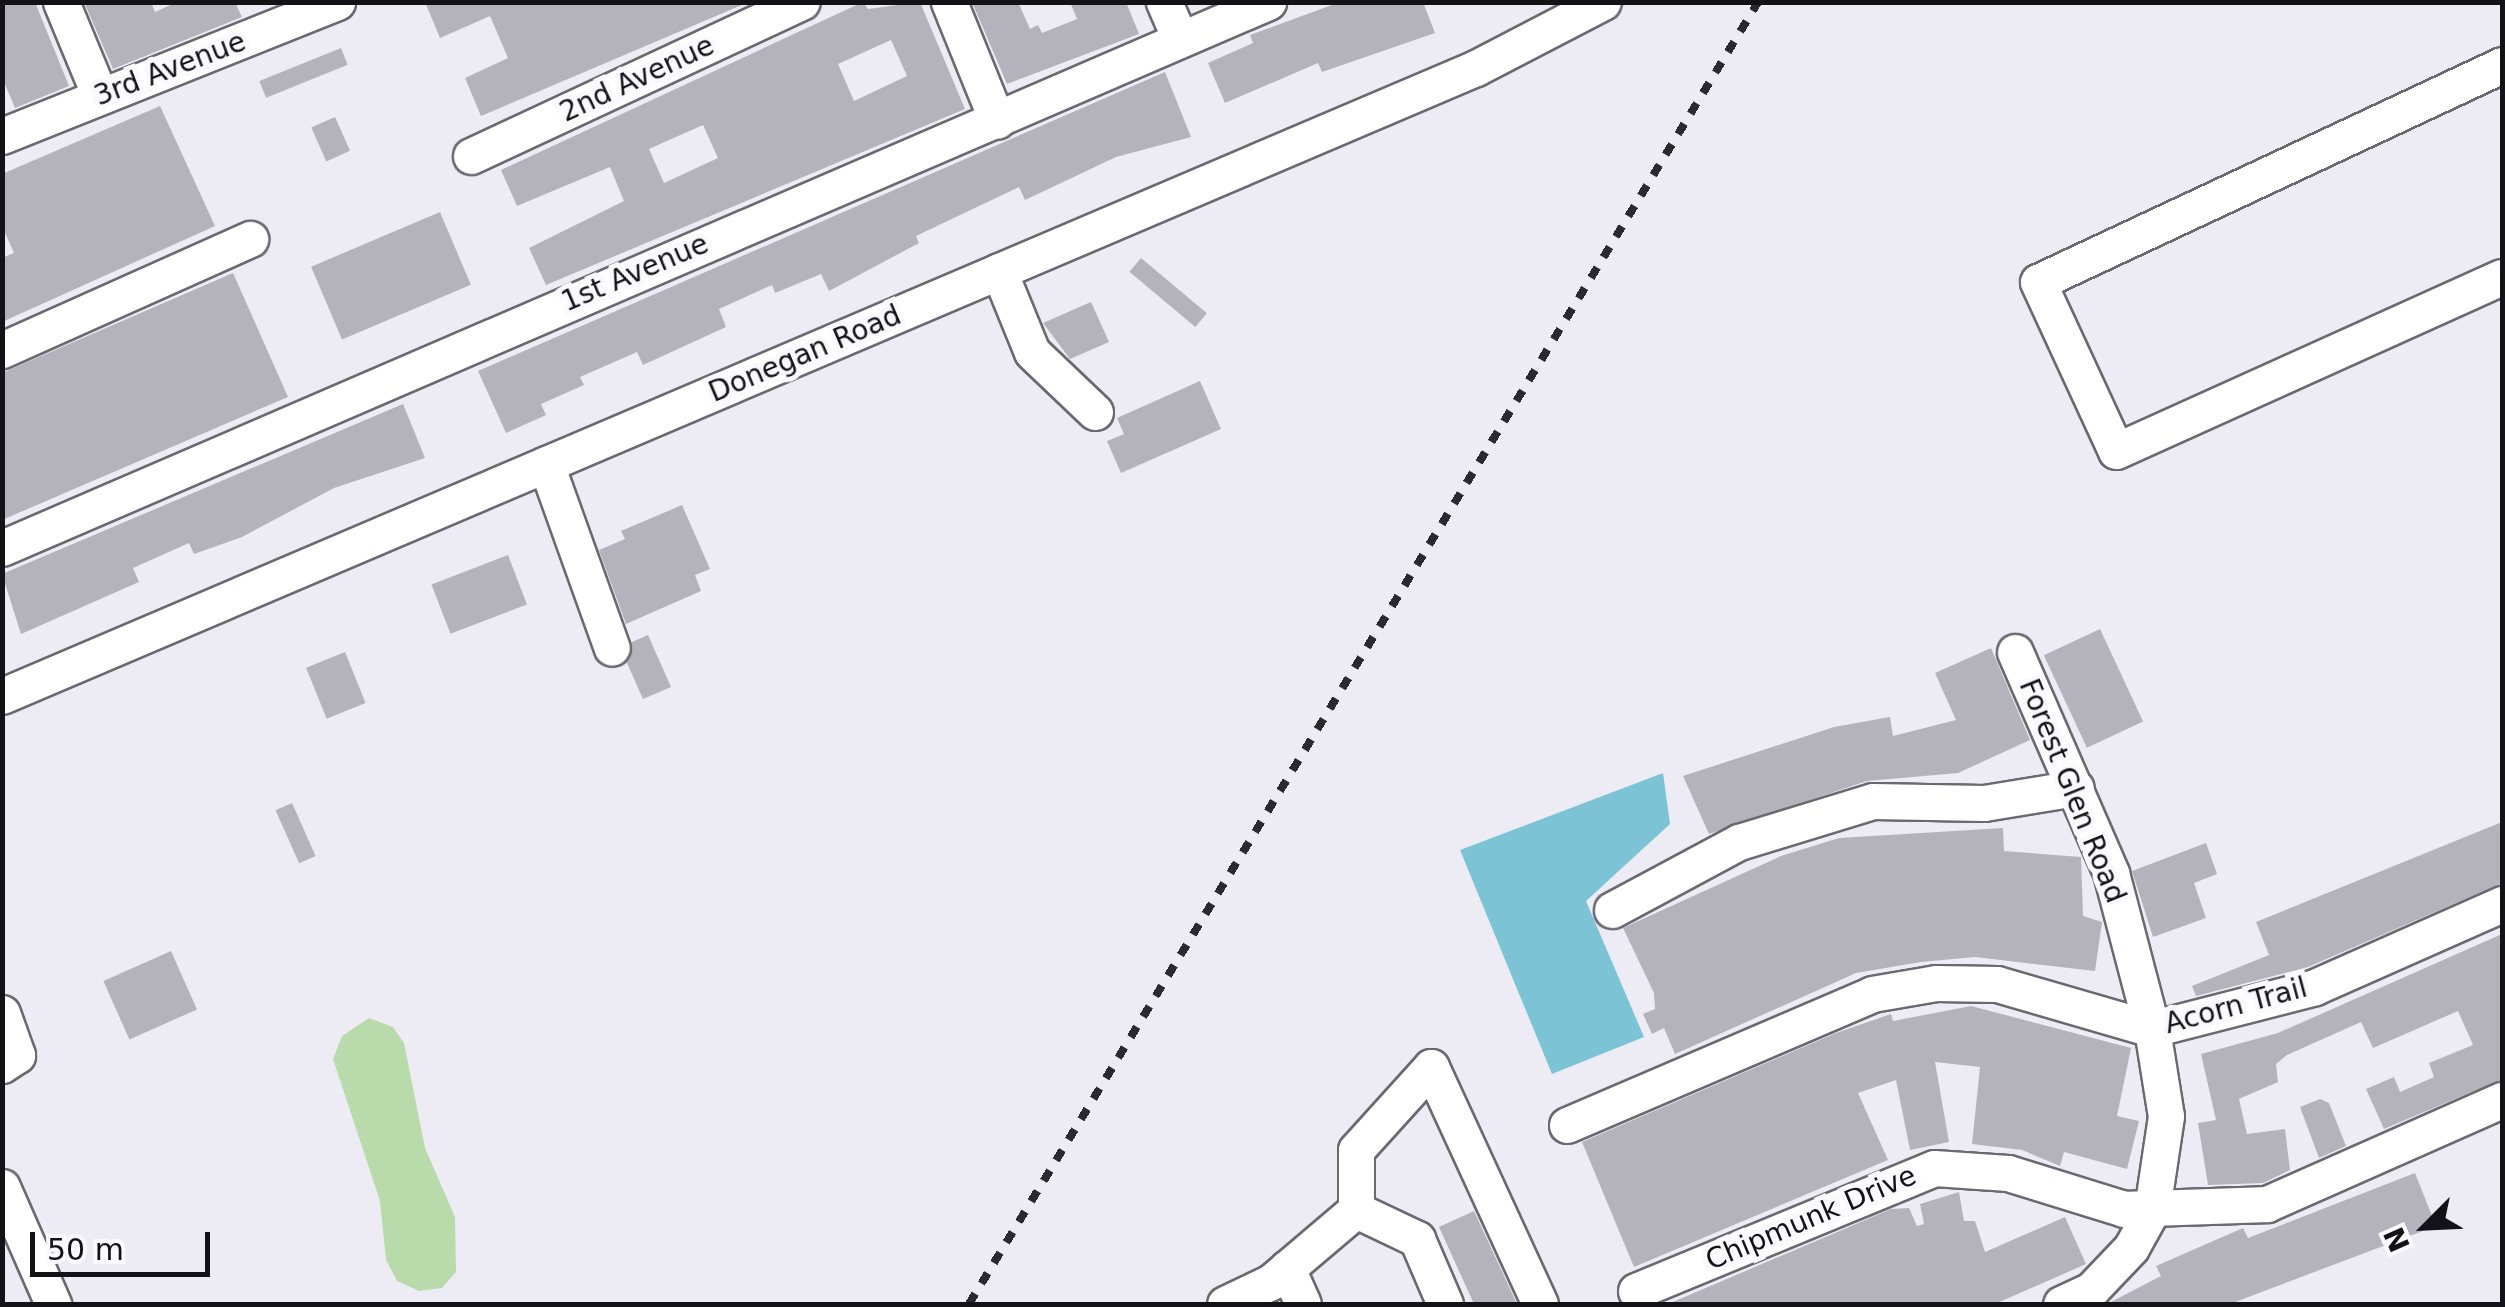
<!DOCTYPE html>
<html>
<head>
<meta charset="utf-8">
<style>
  body { margin:0 }
  #map { position:relative; width:2505px; height:1307px; overflow:hidden; background:#edecf5; font-family:"DejaVu Sans",sans-serif }
  div>[style] { position:absolute }
  [style*='--x'] { left:calc(var(--x)*1px); top:calc(var(--y)*1px); width:calc(var(--w)*1px); rotate:calc(var(--a)*1deg) }
  .green>* { inset:0; background:#b9dbab }
  .water>* { inset:0; background:#7bc3d5 }
  .building>* { inset:0; background:#b4b3bc; transform-origin:0 0 }
  .roads { filter:drop-shadow(2px 0 #6a6972) drop-shadow(-2px 0 #6a6972) drop-shadow(0 2px #6a6972) drop-shadow(0 -2px #6a6972) }
  .minor>* { height:35px; margin:-17.5px; padding:0 17.5px; transform-origin:17.5px; border-radius:17.5px; background:#fff }
  .rail>* { height:8px; margin-top:-4px; transform-origin:0; background:repeating-linear-gradient(90deg,#2a292d 0 12px,transparent 0 24px) }
  span { translate:-50% -50%; white-space:nowrap; text-align:center; line-height:1.15; -webkit-text-stroke:10px #fafafe; paint-order:stroke }
  .street-label { font-size:28px; color:#131216 }
  .frame { position:absolute; inset:0; border:5px solid #131216; pointer-events:none }
  .north { position:absolute; left:2375px; top:1177px; width:100px; height:100px; -webkit-text-stroke:8px #fafafe; paint-order:stroke; rotate:246deg; font-size:28px; font-weight:700; line-height:40px; text-align:center; color:#131216 }
  .north::after { content:''; display:block; margin:auto; width:35px; height:45px; background:#131216; clip-path:polygon(50% 0,100% 100%,50% 72%,0 100%) }
  .scale { position:absolute; left:30px; top:1232px; width:180px; height:45px; box-sizing:border-box; border:5px solid #131216; border-top:0; padding-left:12px; font-size:30px; line-height:35px; white-space:nowrap; color:#131216; -webkit-text-stroke:8px #fafafe; paint-order:stroke }
</style>
</head>
<body>
<div id="map">
  <div class="green">
    <i style="clip-path:polygon(369px 1018px,393px 1027px,404px 1043px,425px 1148px,455px 1217px,456px 1272px,442px 1288px,419px 1291px,397px 1281px,386px 1260px,380px 1201px,333px 1059px,342px 1036px)"></i>
  </div>
  <div class="water">
    <i style="clip-path:polygon(1663px 773px,1670px 824px,1586px 901px,1644px 1037px,1552px 1074px,1460px 850px)"></i>
  </div>
  <div class="building">
    <i style="clip-path:polygon(2px 2px,35px 2px,69px 86px,15px 108px,2px 77px)"></i>
    <i style="clip-path:polygon(84px 2px,151px 2px,155px 12px,177px 2px,235px 2px,242px 17px,113px 69px)"></i>
    <i style="clip-path:polygon(425px 2px,749px 2px,481px 116px,465px 78px,508px 58px,490px 16px,440px 38px)"></i>
    <i style="clip-path:polygon(evenodd,863px 2px,868px 9px,920px 2px,965px 109px,546px 285px,529px 248px,624px 201px,610px 167px,517px 206px,501px 170px,863px 2px,891px 40px,907px 76px,854px 101px,838px 64px,891px 40px,863px 2px,703px 125px,718px 158px,664px 183px,649px 149px,703px 125px)"></i>
    <i style="clip-path:polygon(972px 2px,1018px 2px,1030px 29px,1038px 25px,1042px 33px,1077px 19px,1070px 2px,1126px 2px,1139px 34px,1007px 84px)"></i>
    <i style="clip-path:polygon(1340px 2px,1423px 2px,1435px 33px,1322px 72px,1318px 63px,1225px 103px,1208px 63px,1253px 43px,1250px 35px)"></i>
    <i style="left:341px;top:48px;width:18px;height:88px;rotate:68deg"></i>
    <i style="clip-path:polygon(1165px 72px,1191px 137px,1116px 157px,1025px 200px,1019px 187px,916px 236px,919px 243px,829px 291px,821px 274px,775px 293px,772px 285px,719px 309px,726px 327px,643px 365px,637px 352px,580px 377px,584px 385px,541px 404px,546px 415px,506px 433px,478px 371px)"></i>
    <i style="clip-path:polygon(160px 106px,215px 226px,2px 322px,2px 258px,14px 253px,2px 226px,2px 174px)"></i>
    <i style="left:335px;top:117px;width:37px;height:26px;rotate:66deg"></i>
    <i style="left:440px;top:212px;width:79px;height:140px;rotate:67deg"></i>
    <i style="left:1141px;top:258px;width:86px;height:18px;rotate:40deg"></i>
    <i style="clip-path:polygon(233px 273px,288px 397px,2px 520px,2px 373px)"></i>
    <i style="clip-path:polygon(1091px 302px,1109px 342px,1070px 359px,1043px 323px)"></i>
    <i style="clip-path:polygon(1200px 381px,1221px 429px,1121px 473px,1107px 441px,1124px 434px,1117px 418px)"></i>
    <i style="clip-path:polygon(403px 404px,425px 458px,334px 488px,242px 537px,194px 554px,189px 543px,133px 568px,139px 582px,21px 634px,2px 574px)"></i>
    <i style="clip-path:polygon(682px 505px,710px 569px,695px 575px,701px 591px,626px 624px,599px 550px,625px 539px,621px 531px)"></i>
    <i style="left:508px;top:555px;width:53px;height:82px;rotate:69deg"></i>
    <i style="left:2100px;top:629px;width:102px;height:62px;rotate:65deg"></i>
    <i style="clip-path:polygon(648px 635px,671px 687px,643px 699px,627px 663px,632px 642px)"></i>
    <i style="clip-path:polygon(1991px 648px,2030px 740px,1958px 773px,1867px 781px,1709px 834px,1683px 776px,1834px 727px,1890px 717px,1893px 736px,1956px 720px,1935px 673px)"></i>
    <i style="left:345px;top:652px;width:55px;height:42px;rotate:68deg"></i>
    <i style="left:292px;top:803px;width:58px;height:18px;rotate:66deg"></i>
    <i style="clip-path:polygon(2502px 822px,2502px 883px,2308px 967px,2196px 996px,2192px 986px,2269px 955px,2256px 922px)"></i>
    <i style="clip-path:polygon(2003px 828px,2004px 851px,2081px 857px,2083px 916px,2102px 922px,2095px 971px,1975px 957px,1921px 962px,1856px 973px,1675px 1054px,1664px 1028px,1652px 1034px,1643px 1014px,1655px 1009px,1654px 993px,1623px 928px,1781px 856px,1839px 838px)"></i>
    <i style="clip-path:polygon(2206px 843px,2217px 874px,2194px 883px,2206px 918px,2153px 937px,2132px 871px)"></i>
    <i style="clip-path:polygon(2502px 934px,2502px 1079px,2384px 1129px,2366px 1089px,2394px 1077px,2400px 1092px,2434px 1077px,2429px 1063px,2473px 1045px,2458px 1011px,2373px 1048px,2361px 1022px,2287px 1055px,2276px 1064px,2278px 1082px,2239px 1099px,2247px 1134px,2285px 1129px,2290px 1170px,2263px 1183px,2208px 1185px,2198px 1123px,2216px 1120px,2201px 1054px,2278px 1033px)"></i>
    <i style="left:171px;top:951px;width:64px;height:74px;rotate:66deg"></i>
    <i style="clip-path:polygon(1971px 1006px,2131px 1048px,2117px 1116px,2139px 1121px,2127px 1169px,2064px 1152px,2060px 1166px,2022px 1150px,1972px 1144px,1980px 1067px,1935px 1062px,1949px 1142px,1910px 1150px,1896px 1080px,1858px 1093px,1888px 1160px,1634px 1267px,1582px 1142px,1836px 1033px,1891px 1014px,1893px 1021px)"></i>
    <i style="clip-path:polygon(2320px 1099px,2329px 1103px,2346px 1146px,2319px 1158px,2300px 1107px)"></i>
    <i style="clip-path:polygon(2415px 1173px,2436px 1226px,2230px 1304px,2107px 1304px,2161px 1276px,2156px 1266px,2243px 1228px,2248px 1238px)"></i>
    <i style="clip-path:polygon(1959px 1192px,1964px 1221px,1975px 1221px,1985px 1252px,2065px 1217px,2086px 1264px,1995px 1304px,1668px 1304px,1891px 1209px,1909px 1208px,1917px 1226px,1924px 1224px,1920px 1204px)"></i>
    <i style="clip-path:polygon(1474px 1211px,1517px 1304px,1474px 1304px,1439px 1227px)"></i>
  </div>
  <div class="roads">
    <div class="minor">
      <i style="--x:61;--y:2;--w:102;--a:67.5"></i>
      <i style="--x:949;--y:2;--w:128;--a:68"></i>
      <i style="--x:1164;--y:2;--w:40;--a:66.6"></i>
      <i style="--x:2502;--y:65;--w:512;--a:154.94"></i>
      <i style="--x:2038;--y:282;--w:186;--a:65.2"></i>
      <i style="--x:2116;--y:451;--w:423;--a:-24.3"></i>
      <i style="--x:2;--y:136;--w:361;--a:-21.8"></i>
      <i style="--x:471;--y:156;--w:365;--a:-25"></i>
      <i style="--x:999;--y:271;--w:87;--a:67.8"></i>
      <i style="--x:1032;--y:352;--w:87;--a:43.6"></i>
      <i style="--x:2;--y:350;--w:272;--a:-24.1"></i>
      <i style="--x:546;--y:464;--w:195;--a:70.3"></i>
      <i style="--x:2;--y:548;--w:1379;--a:-23.33"></i>
      <i style="--x:2015;--y:652;--w:241;--a:66.5"></i>
      <i style="--x:2111;--y:873;--w:161;--a:75.3"></i>
      <i style="--x:2152;--y:1029;--w:88;--a:80.9"></i>
      <i style="--x:2166;--y:1116;--w:95;--a:98.5"></i>
      <i style="--x:2152;--y:1210;--w:43;--a:118.9"></i>
      <i style="--x:2131;--y:1248;--w:58;--a:133.6"></i>
      <i style="--x:2091;--y:1290;--w:33;--a:155"></i>
      <i style="--x:2;--y:696;--w:1602;--a:-23.08"></i>
      <i style="--x:1476;--y:68;--w:143;--a:-27.5"></i>
      <i style="--x:1612;--y:910;--w:144;--a:-28.2"></i>
      <i style="--x:1739;--y:842;--w:140;--a:-17"></i>
      <i style="--x:1873;--y:801;--w:111;--a:1"></i>
      <i style="--x:1984;--y:803;--w:93;--a:-9.3"></i>
      <i style="--x:2;--y:1013;--w:45;--a:70.3"></i>
      <i style="--x:17;--y:1055;--w:18;--a:146"></i>
      <i style="--x:1567;--y:1125;--w:332;--a:-23.2"></i>
      <i style="--x:1872;--y:994;--w:65;--a:-9.8"></i>
      <i style="--x:1936;--y:983;--w:61;--a:0.9"></i>
      <i style="--x:1997;--y:984;--w:161;--a:16.2"></i>
      <i style="--x:2152;--y:1029;--w:168;--a:-14.4"></i>
      <i style="--x:2315;--y:987;--w:205;--a:-23.9"></i>
      <i style="--x:2;--y:1187;--w:128;--a:66.4"></i>
      <i style="--x:1356;--y:1210;--w:68;--a:25.4"></i>
      <i style="--x:1417;--y:1239;--w:71;--a:66.7"></i>
      <i style="--x:1287;--y:1268;--w:39;--a:66"></i>
      <i style="--x:1636;--y:1291;--w:322;--a:-22.4"></i>
      <i style="--x:1934;--y:1168;--w:74;--a:3.9"></i>
      <i style="--x:2008;--y:1173;--w:121;--a:17.2"></i>
      <i style="--x:2124;--y:1209;--w:143;--a:-2"></i>
      <i style="--x:2267;--y:1204;--w:257;--a:-23.9"></i>
      <i style="--x:1225;--y:1304;--w:51;--a:-25.6"></i>
      <i style="--x:1271;--y:1282;--w:111;--a:-40.3"></i>
      <i style="--x:1356;--y:1210;--w:60;--a:-90"></i>
      <i style="--x:1356;--y:1150;--w:112;--a:-47.9"></i>
      <i style="--x:1431;--y:1067;--w:261;--a:65.3"></i>
    </div>
  </div>
  <div class="rail">
    <i style="--x:969;--y:1304;--w:1522;--a:-58.78"></i>
  </div>
  <div class="street-label">
    <span style="left:170px;top:69px;rotate:-21deg">3rd Avenue</span>
    <span style="left:637px;top:79px;rotate:-25deg">2nd Avenue</span>
    <span style="left:635px;top:273px;rotate:-23deg">1st Avenue</span>
    <span style="left:805px;top:354px;rotate:-23deg">Donegan Road</span>
    <span style="left:2072px;top:791px;rotate:68deg">Forest Glen Road</span>
    <span style="left:2236px;top:1006px;rotate:-15deg">Acorn Trail</span>
    <span style="left:1811px;top:1218px;rotate:-23deg">Chipmunk Drive</span>
  </div>
  <div class="frame"></div>
  <div class="north">N</div>
  <div class="scale">50 m</div>
</div>
</body>
</html>
